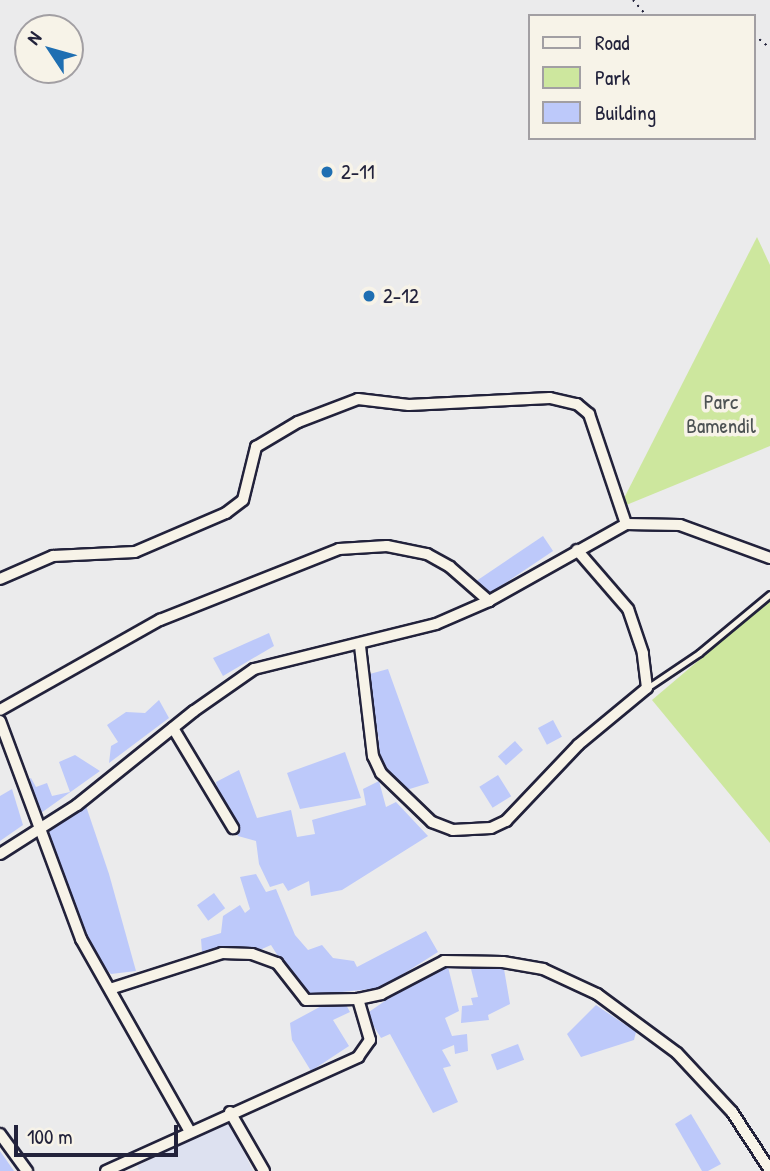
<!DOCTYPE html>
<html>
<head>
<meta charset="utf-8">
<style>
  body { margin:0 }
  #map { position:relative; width:770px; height:1171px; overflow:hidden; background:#ebebec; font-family:"Patrick Hand",sans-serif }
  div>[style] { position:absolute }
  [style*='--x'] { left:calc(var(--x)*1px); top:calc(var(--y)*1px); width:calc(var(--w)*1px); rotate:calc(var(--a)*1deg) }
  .built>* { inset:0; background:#dde1f0 }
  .green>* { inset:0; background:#cde79e }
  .building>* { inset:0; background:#bdc9fa; transform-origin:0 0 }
  .path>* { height:2px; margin-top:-1px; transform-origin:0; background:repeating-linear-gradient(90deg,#22223b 0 2px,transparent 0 7px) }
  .roads { filter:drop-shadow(2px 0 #22223b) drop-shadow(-2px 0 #22223b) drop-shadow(0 2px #22223b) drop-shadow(0 -2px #22223b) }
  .service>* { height:5px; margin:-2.5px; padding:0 2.5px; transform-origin:2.5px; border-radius:2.5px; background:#f7f3e8 }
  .minor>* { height:10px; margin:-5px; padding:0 5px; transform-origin:5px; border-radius:5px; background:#f7f3e8 }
  .dots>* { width:19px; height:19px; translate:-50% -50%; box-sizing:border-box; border:4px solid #f7f3e8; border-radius:50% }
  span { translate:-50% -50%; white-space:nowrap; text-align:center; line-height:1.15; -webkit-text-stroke:7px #f7f3e8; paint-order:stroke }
  .poi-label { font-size:21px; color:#22223b }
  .left { translate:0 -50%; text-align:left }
  .park-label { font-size:21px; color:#4d5354 }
  .legend { position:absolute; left:528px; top:14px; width:228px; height:126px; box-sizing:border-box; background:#f7f3e8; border:2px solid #a29fa3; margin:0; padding:9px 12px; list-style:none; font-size:21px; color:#22223b }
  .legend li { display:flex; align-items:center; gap:14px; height:35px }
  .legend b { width:35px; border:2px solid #a29fa3 }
  .north { position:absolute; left:14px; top:14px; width:70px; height:70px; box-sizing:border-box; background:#f7f3e8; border:2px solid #a29fa3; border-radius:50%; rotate:306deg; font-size:19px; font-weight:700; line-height:28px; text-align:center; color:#22223b }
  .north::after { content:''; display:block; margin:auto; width:24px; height:32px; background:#1f6fb2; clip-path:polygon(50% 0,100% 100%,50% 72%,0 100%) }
  .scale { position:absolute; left:14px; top:1125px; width:164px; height:32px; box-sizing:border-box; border:4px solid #22223b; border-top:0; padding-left:9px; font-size:21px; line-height:24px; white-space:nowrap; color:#22223b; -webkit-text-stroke:5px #f7f3e8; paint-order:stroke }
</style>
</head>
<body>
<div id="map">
  <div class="built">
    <i style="clip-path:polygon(229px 1120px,253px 1171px,140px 1171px,137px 1166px)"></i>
  </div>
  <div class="green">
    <i style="clip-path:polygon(757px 237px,770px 265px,770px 446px,619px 508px)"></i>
    <i style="clip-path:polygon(770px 600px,770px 843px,652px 700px)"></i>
  </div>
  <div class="building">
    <i style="left:543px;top:536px;width:18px;height:85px;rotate:56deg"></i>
    <i style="clip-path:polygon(269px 633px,274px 646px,223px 676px,213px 658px)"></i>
    <i style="clip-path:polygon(388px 669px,429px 783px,400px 792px,377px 760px,374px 742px,379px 740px,366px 675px)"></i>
    <i style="clip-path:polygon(159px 700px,169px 718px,109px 763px,111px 746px,118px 742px,107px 725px,126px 712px,145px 713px)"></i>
    <i style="left:553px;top:720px;width:19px;height:17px;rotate:62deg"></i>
    <i style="left:515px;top:741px;width:12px;height:23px;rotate:48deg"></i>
    <i style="clip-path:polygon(345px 752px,361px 798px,300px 809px,287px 773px)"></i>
    <i style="clip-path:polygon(75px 755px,100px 771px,34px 818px,21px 784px,31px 778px,36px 787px,47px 783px,52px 796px,70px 792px,59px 762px)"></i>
    <i style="clip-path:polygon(239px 770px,257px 818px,291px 810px,297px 837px,315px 834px,312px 820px,366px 805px,363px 789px,379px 781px,386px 807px,396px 802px,428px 836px,342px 890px,311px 896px,309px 881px,288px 891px,283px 883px,270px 887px,259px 864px,256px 841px,238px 836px,217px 787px,216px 782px)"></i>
    <i style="left:498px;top:775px;width:25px;height:22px;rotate:58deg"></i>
    <i style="clip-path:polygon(12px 789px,23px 825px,0 841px,0 796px)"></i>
    <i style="clip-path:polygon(86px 806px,109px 874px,136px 971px,111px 974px,97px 960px,42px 831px)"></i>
    <i style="clip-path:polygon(256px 874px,266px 892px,276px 889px,295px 935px,308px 950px,322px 945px,333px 958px,354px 961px,357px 967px,426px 931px,438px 952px,381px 988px,303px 996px,271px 945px,253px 953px,237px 947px,202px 952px,201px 939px,221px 933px,223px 916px,240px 905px,245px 913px,250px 909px,240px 877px)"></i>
    <i style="left:214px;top:893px;width:19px;height:21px;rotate:54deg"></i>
    <i style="clip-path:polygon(448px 967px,459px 1011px,445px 1018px,452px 1036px,467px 1034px,468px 1051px,455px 1054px,454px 1045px,442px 1050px,451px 1066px,443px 1068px,458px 1102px,433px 1113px,390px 1034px,381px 1038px,366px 1014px,418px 978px)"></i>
    <i style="clip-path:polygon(471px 969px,504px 969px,510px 1004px,488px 1015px,489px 1020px,461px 1023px,462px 1006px,473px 1005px,471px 998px,478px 997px)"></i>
    <i style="clip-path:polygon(344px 1001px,350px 1012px,333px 1020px,349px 1046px,311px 1071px,292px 1040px,290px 1023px,327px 1003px)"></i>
    <i style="clip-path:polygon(596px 1005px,636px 1032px,634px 1040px,581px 1057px,567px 1034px)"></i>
    <i style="left:518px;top:1044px;width:17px;height:29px;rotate:69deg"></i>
    <i style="clip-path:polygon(691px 1114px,721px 1164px,708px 1171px,702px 1171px,675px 1124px)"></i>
    <i style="clip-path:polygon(0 1151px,14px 1171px,0 1171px)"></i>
  </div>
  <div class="path">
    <i style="--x:633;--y:0;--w:21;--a:49"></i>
    <i style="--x:754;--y:35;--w:21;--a:39"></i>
  </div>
  <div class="roads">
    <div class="service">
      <i style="--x:647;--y:688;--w:63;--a:-33.9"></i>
      <i style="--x:699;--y:653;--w:92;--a:-39.7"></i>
    </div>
    <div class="minor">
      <i style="--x:0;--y:579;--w:58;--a:-23.5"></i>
      <i style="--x:53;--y:556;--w:82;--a:-2.8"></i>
      <i style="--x:135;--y:552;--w:99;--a:-23.2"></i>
      <i style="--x:226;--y:513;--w:21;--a:-37"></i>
      <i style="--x:243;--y:500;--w:55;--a:-76.2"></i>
      <i style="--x:256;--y:447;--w:49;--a:-30.8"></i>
      <i style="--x:298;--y:422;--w:64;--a:-21"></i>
      <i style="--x:358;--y:399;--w:51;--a:6.7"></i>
      <i style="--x:409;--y:405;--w:141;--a:-2.8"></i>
      <i style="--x:550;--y:398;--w:28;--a:13"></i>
      <i style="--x:577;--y:404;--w:16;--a:40"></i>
      <i style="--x:589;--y:414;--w:116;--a:71.4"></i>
      <i style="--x:360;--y:646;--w:111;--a:83.3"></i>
      <i style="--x:373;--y:756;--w:19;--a:65"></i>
      <i style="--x:381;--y:773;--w:71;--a:43.9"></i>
      <i style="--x:432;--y:822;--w:22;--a:21"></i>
      <i style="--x:453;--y:830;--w:38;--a:-3"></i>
      <i style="--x:491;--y:828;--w:17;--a:-25"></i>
      <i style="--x:506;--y:821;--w:105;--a:-46.5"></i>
      <i style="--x:578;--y:745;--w:89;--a:-39.6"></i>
      <i style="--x:647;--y:688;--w:35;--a:-97"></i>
      <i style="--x:643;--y:653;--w:46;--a:-108.8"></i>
      <i style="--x:628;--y:609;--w:78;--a:-130.8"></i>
      <i style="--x:0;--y:710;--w:184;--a:-29.4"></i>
      <i style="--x:160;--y:620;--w:193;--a:-21.6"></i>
      <i style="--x:339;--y:549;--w:48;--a:-3.6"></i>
      <i style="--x:387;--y:546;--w:41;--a:11.3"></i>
      <i style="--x:427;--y:554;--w:26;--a:29"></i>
      <i style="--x:450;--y:567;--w:52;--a:41.1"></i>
      <i style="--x:0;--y:721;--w:233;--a:69.6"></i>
      <i style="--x:81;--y:939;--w:222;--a:60.5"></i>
      <i style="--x:173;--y:728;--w:117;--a:59"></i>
      <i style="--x:0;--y:854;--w:91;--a:-32.5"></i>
      <i style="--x:77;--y:805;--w:150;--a:-38.8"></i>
      <i style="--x:194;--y:711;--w:73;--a:-35"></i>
      <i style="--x:254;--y:669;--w:187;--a:-13.9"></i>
      <i style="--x:436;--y:624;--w:58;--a:-23.5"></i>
      <i style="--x:489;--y:601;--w:157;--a:-29.3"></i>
      <i style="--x:626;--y:524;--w:54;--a:1.1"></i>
      <i style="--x:680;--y:525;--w:96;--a:20.1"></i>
      <i style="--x:113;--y:988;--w:114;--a:-17.8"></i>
      <i style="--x:222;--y:953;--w:30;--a:2"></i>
      <i style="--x:252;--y:954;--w:27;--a:20"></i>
      <i style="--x:277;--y:963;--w:47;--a:51.9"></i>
      <i style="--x:306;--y:1000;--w:52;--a:-1.1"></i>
      <i style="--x:358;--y:999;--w:24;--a:-12"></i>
      <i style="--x:381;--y:994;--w:71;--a:-27.6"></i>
      <i style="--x:444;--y:961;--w:59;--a:1"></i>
      <i style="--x:503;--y:962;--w:41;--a:9.9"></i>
      <i style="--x:543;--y:969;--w:60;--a:24.8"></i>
      <i style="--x:597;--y:994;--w:99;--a:36.4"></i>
      <i style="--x:677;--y:1053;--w:81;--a:47"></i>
      <i style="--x:732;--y:1112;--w:69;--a:56.8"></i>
      <i style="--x:230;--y:1112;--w:68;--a:60"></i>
      <i style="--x:0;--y:1134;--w:46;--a:53.9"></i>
      <i style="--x:106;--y:1171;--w:277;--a:-24.3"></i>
      <i style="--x:358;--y:1057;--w:21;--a:-55"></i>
      <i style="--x:370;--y:1040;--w:43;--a:-106.3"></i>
    </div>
  </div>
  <div class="dots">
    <i style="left:327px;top:172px;background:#1f6fb2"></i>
    <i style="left:369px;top:296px;background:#1f6fb2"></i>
  </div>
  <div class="poi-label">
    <span class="left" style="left:341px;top:172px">2-11</span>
    <span class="left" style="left:383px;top:296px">2-12</span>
  </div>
  <div class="park-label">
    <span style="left:721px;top:414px">Parc<br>Bamendil</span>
  </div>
  <ul class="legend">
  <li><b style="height:9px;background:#f7f3e8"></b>Road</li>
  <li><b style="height:19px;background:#cde79e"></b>Park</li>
  <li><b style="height:19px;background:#bdc9fa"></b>Building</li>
  </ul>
  <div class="north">N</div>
  <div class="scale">100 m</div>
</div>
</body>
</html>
